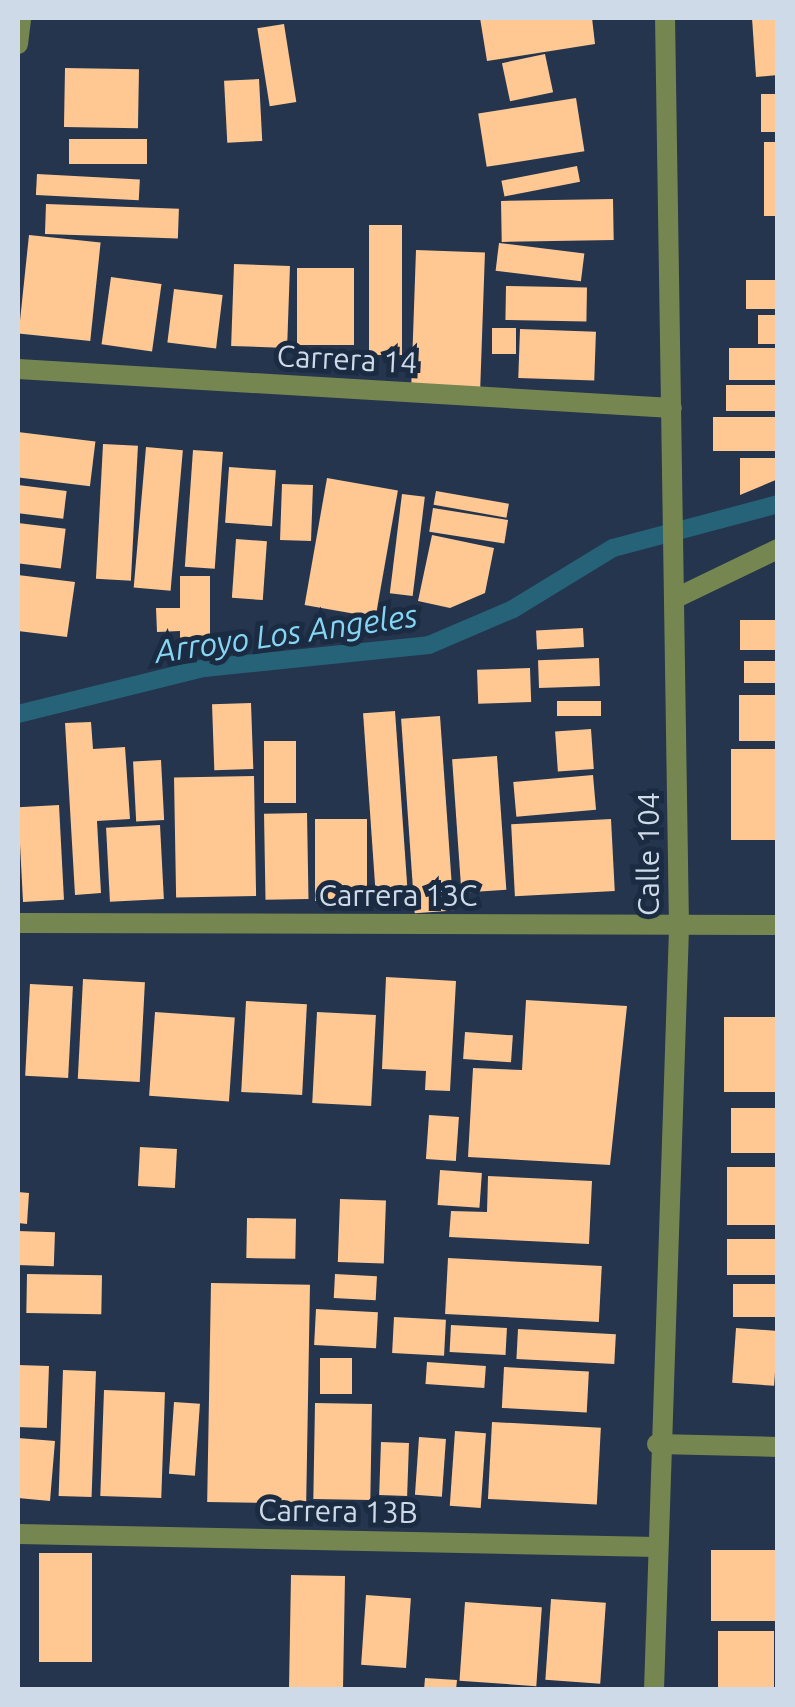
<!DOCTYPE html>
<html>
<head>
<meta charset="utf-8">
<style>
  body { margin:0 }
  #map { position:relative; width:795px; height:1707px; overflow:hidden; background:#24354d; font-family:Ubuntu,sans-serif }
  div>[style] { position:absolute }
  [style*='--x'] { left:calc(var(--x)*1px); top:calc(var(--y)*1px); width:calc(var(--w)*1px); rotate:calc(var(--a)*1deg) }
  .stream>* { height:18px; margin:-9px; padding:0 9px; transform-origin:9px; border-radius:9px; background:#266378 }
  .building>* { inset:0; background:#ffc792; transform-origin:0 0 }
  .street>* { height:20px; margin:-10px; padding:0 10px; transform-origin:10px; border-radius:10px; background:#768650 }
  span { translate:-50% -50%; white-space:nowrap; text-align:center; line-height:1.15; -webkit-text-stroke:10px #1a2b42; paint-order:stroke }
  .street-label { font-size:30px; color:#cfdae9 }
  .water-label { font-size:32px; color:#86d5f3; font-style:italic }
  .frame { position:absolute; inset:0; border:20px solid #cfdae9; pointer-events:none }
</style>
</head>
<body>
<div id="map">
  <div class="stream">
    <i style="--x:18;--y:714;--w:192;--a:-13.9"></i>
    <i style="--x:204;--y:668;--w:226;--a:-5.8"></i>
    <i style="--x:429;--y:645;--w:91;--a:-23.2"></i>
    <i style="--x:513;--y:609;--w:117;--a:-31.4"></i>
    <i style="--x:613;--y:548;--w:171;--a:-14.9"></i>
  </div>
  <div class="building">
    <i style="clip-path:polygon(480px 18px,592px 18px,595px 44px,487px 61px)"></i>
    <i style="clip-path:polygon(752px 18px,778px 18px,778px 75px,756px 77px)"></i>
    <i style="left:284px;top:24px;width:79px;height:27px;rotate:81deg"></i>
    <i style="left:545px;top:54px;width:39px;height:44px;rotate:78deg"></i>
    <i style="left:65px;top:68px;width:74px;height:59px;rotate:1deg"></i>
    <i style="left:259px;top:79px;width:62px;height:35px;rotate:87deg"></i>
    <i style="left:761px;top:94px;width:17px;height:38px"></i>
    <i style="left:576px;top:98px;width:54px;height:99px;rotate:81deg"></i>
    <i style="left:69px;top:139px;width:78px;height:25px"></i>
    <i style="left:764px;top:142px;width:14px;height:74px"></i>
    <i style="left:577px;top:166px;width:16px;height:77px;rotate:79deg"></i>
    <i style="left:37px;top:174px;width:103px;height:21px;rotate:3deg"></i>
    <i style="left:613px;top:199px;width:41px;height:112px;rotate:89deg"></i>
    <i style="left:46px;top:204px;width:133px;height:30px;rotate:2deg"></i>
    <i style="left:369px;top:225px;width:33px;height:130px"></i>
    <i style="left:29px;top:235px;width:72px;height:99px;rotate:6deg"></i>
    <i style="left:499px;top:243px;width:86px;height:28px;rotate:7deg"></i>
    <i style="left:416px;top:250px;width:69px;height:141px;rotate:2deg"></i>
    <i style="left:234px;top:264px;width:56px;height:82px;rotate:2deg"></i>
    <i style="left:354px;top:268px;width:77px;height:57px;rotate:90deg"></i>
    <i style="left:111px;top:277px;width:51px;height:68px;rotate:8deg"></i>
    <i style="left:778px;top:280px;width:29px;height:32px;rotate:90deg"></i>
    <i style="left:506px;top:286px;width:81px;height:34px;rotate:1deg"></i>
    <i style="left:174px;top:289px;width:49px;height:54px;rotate:7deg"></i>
    <i style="left:758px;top:315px;width:20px;height:29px"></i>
    <i style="left:492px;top:328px;width:24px;height:26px"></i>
    <i style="left:520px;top:329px;width:76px;height:49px;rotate:2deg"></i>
    <i style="left:778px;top:348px;width:32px;height:49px;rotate:90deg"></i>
    <i style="left:778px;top:385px;width:26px;height:52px;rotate:90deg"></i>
    <i style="left:778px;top:417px;width:34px;height:65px;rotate:90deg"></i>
    <i style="left:18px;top:432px;width:78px;height:45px;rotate:7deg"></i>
    <i style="left:103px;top:444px;width:35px;height:135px;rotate:3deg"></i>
    <i style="left:146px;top:447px;width:37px;height:141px;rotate:5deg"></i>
    <i style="left:193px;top:450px;width:30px;height:117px;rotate:4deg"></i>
    <i style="clip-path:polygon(740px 458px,778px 458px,778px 479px,740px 495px)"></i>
    <i style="left:229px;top:467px;width:47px;height:56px;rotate:4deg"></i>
    <i style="left:327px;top:478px;width:72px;height:129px;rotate:10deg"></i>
    <i style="left:282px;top:484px;width:31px;height:56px;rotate:2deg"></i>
    <i style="left:18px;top:485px;width:49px;height:28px;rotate:7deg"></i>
    <i style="left:436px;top:491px;width:74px;height:14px;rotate:10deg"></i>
    <i style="left:402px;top:494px;width:23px;height:100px;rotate:7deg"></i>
    <i style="left:433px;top:508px;width:76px;height:24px;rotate:9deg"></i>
    <i style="left:18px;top:523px;width:48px;height:40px;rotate:7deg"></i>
    <i style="clip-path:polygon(432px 535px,494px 548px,485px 593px,450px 608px,418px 601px)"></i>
    <i style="left:236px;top:539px;width:31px;height:59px;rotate:4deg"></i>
    <i style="clip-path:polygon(18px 575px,75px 582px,67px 637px,18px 631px)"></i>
    <i style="clip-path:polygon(180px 576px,210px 576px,210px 645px,180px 645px,180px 631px,157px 632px,156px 608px,180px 608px)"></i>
    <i style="left:740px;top:620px;width:38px;height:30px"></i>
    <i style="left:583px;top:628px;width:19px;height:47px;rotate:87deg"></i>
    <i style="left:599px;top:658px;width:28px;height:61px;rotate:88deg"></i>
    <i style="left:778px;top:661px;width:22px;height:34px;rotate:90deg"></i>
    <i style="left:530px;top:668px;width:34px;height:53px;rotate:88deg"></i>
    <i style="left:739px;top:695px;width:39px;height:46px"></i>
    <i style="left:601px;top:701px;width:15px;height:44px;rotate:90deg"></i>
    <i style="left:251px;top:703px;width:66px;height:39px;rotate:88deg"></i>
    <i style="left:395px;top:711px;width:189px;height:32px;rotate:86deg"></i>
    <i style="left:440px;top:716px;width:195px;height:39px;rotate:86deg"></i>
    <i style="clip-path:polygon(91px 722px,93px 749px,125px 747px,130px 819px,97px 821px,101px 893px,75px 895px,65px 723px)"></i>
    <i style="left:591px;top:729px;width:40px;height:36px;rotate:86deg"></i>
    <i style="left:296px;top:741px;width:62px;height:32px;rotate:90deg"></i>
    <i style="left:731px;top:749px;width:47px;height:91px"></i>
    <i style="left:497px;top:756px;width:134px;height:45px;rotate:86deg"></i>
    <i style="left:161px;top:760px;width:60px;height:28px;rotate:87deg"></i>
    <i style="left:593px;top:775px;width:35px;height:80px;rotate:85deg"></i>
    <i style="left:254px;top:776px;width:120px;height:80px;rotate:89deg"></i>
    <i style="left:59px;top:805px;width:95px;height:41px;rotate:87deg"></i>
    <i style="left:307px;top:813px;width:86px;height:43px;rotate:89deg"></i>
    <i style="left:315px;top:819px;width:52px;height:82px"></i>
    <i style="left:611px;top:819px;width:72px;height:100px;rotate:87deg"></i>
    <i style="left:160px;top:825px;width:74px;height:54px;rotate:87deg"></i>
    <i style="clip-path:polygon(386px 977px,456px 981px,450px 1091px,425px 1090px,426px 1071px,382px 1069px)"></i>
    <i style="left:83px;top:979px;width:62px;height:100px;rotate:3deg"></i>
    <i style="left:30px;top:984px;width:43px;height:92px;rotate:3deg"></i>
    <i style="clip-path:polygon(526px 1000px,627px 1006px,610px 1165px,468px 1157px,473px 1068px,522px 1070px)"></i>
    <i style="left:246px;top:1001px;width:61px;height:91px;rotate:3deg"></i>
    <i style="left:155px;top:1012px;width:80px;height:84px;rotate:4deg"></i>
    <i style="left:317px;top:1012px;width:59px;height:91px;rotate:3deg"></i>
    <i style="left:778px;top:1017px;width:75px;height:54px;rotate:90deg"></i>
    <i style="left:465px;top:1032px;width:48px;height:27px;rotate:4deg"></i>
    <i style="left:731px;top:1108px;width:47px;height:45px"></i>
    <i style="left:429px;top:1115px;width:30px;height:44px;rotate:4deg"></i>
    <i style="left:140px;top:1147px;width:37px;height:39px;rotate:3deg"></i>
    <i style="left:778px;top:1167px;width:58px;height:51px;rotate:90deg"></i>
    <i style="left:440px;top:1170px;width:42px;height:35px;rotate:4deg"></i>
    <i style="clip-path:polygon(488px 1176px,592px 1181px,589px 1244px,449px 1237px,451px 1211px,487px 1212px)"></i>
    <i style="clip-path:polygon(18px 1192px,29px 1193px,27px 1224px,18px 1223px)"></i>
    <i style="left:340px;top:1199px;width:46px;height:63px;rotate:2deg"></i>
    <i style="left:247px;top:1218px;width:49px;height:40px;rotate:1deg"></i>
    <i style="left:18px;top:1231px;width:37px;height:34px;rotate:2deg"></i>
    <i style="left:778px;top:1239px;width:36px;height:51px;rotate:90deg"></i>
    <i style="left:448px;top:1258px;width:154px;height:56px;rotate:3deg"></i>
    <i style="left:27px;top:1274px;width:75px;height:39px;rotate:1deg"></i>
    <i style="left:335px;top:1274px;width:42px;height:24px;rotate:3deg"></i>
    <i style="left:211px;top:1283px;width:99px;height:219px;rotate:1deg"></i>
    <i style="left:733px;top:1284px;width:45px;height:33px"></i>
    <i style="left:316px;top:1309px;width:62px;height:36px;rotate:3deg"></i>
    <i style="left:394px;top:1317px;width:52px;height:36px;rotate:3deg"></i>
    <i style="left:451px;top:1325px;width:56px;height:27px;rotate:3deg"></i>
    <i style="left:736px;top:1328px;width:42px;height:55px;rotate:4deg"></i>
    <i style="left:518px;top:1329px;width:98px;height:30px;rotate:3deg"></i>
    <i style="left:320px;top:1358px;width:32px;height:36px"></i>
    <i style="left:427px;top:1362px;width:59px;height:22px;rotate:4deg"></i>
    <i style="left:18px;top:1365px;width:31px;height:62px;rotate:2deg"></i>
    <i style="left:504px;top:1367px;width:85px;height:41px;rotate:3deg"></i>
    <i style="left:63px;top:1370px;width:33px;height:126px;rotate:2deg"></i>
    <i style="left:104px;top:1390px;width:61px;height:106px;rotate:2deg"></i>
    <i style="left:174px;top:1402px;width:26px;height:72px;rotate:4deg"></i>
    <i style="left:315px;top:1403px;width:57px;height:96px;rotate:1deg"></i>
    <i style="left:492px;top:1422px;width:109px;height:77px;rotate:3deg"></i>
    <i style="left:455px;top:1431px;width:31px;height:75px;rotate:4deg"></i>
    <i style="left:419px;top:1437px;width:27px;height:58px;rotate:4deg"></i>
    <i style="clip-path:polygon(18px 1438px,55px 1441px,50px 1501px,18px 1498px)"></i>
    <i style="left:381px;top:1442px;width:28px;height:53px;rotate:2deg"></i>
    <i style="left:778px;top:1550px;width:71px;height:67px;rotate:90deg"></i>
    <i style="left:39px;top:1553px;width:53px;height:109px"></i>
    <i style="left:291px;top:1575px;width:54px;height:115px;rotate:1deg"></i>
    <i style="left:366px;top:1595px;width:45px;height:70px;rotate:4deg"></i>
    <i style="left:551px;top:1599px;width:55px;height:81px;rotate:4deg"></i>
    <i style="left:465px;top:1602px;width:77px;height:79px;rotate:4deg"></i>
    <i style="left:774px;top:1631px;width:57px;height:56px;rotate:90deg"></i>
    <i style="clip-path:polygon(425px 1678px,457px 1680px,456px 1690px,424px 1690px)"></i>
  </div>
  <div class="street">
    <i style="--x:18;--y:44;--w:26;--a:-83"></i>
    <i style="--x:18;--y:369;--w:655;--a:3.41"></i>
    <i style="--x:676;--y:598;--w:113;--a:-25.7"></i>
    <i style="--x:18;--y:923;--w:760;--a:0.15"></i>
    <i style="--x:657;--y:1444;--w:121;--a:1.4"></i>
    <i style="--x:18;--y:1534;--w:639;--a:1.17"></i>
    <i style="--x:654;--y:1690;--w:763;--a:-88.12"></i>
    <i style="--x:679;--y:927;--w:909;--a:-90.88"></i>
  </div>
  <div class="street-label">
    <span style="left:347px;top:359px;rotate:3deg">Carrera 14</span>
    <span style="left:648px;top:854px;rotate:-90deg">Calle 104</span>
    <span style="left:398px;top:895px">Carrera 13C</span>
    <span style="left:338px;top:1511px;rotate:1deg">Carrera 13B</span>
  </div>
  <div class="water-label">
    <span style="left:286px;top:633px;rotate:-8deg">Arroyo Los Angeles</span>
  </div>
  <div class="frame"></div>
</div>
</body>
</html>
